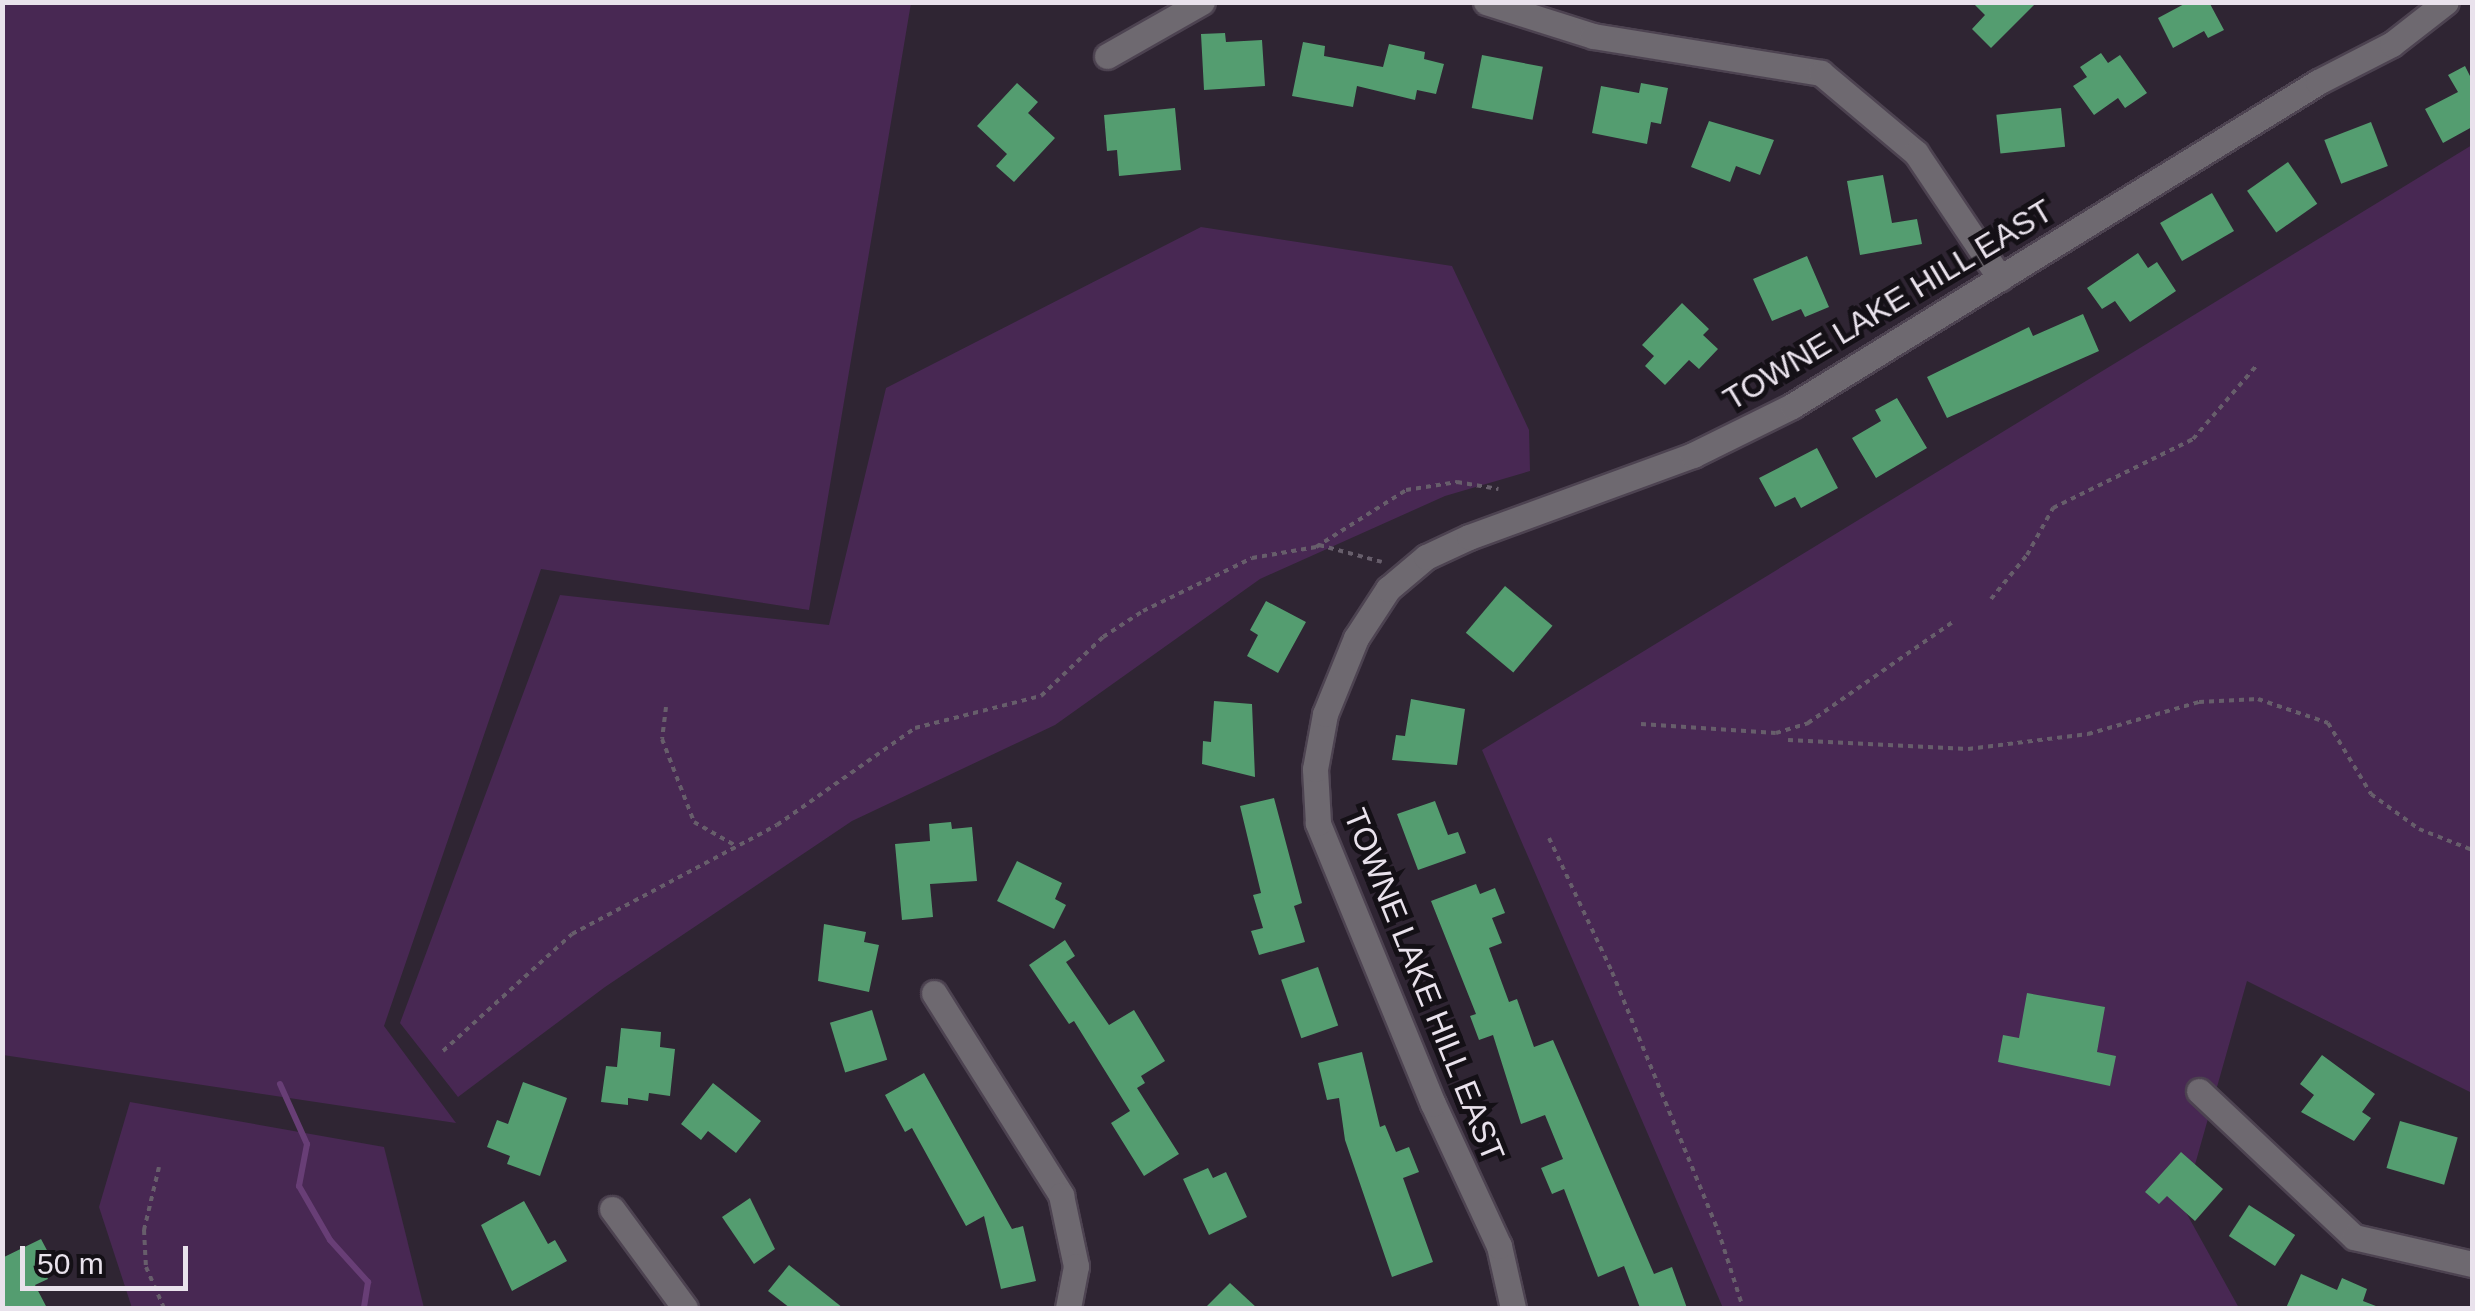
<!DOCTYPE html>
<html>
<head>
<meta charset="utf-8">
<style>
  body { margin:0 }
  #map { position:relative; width:2475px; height:1311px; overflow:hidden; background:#2f2533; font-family:Helvetica,sans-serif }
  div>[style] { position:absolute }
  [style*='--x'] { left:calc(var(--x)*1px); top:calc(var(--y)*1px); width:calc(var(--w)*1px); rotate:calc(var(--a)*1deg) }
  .green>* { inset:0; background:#482853 }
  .stream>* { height:6px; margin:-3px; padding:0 3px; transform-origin:3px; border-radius:3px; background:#683e76 }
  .building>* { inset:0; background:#549d70; transform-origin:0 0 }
  .path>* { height:4px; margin-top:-2px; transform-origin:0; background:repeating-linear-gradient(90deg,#675e6b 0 5px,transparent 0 10px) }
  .roads { filter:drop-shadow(2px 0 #4d4351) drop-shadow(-2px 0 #4d4351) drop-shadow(0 2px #4d4351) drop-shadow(0 -2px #4d4351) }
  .minor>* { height:25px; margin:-12.5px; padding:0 12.5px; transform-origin:12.5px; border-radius:12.5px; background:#6e6970 }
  span { translate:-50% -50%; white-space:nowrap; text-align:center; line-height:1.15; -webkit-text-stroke:10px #141016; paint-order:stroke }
  .street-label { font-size:32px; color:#e9e2ec }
  .frame { position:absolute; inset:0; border:5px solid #e9e2ec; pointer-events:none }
  .scale { position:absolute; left:20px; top:1246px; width:168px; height:45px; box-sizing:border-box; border:5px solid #e9e2ec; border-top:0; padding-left:12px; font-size:30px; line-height:35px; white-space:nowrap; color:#e9e2ec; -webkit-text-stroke:8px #141016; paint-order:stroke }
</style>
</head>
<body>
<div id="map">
  <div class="green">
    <i style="clip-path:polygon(2px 3px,911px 3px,809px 610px,541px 569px,384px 1026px,456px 1123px,3px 1055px)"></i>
    <i style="clip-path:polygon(2472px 145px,2472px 1093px,2247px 981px,2183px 1207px,2239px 1308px,1723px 1308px,1482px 750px)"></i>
    <i style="clip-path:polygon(1201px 227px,1452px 266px,1529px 430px,1530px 471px,1445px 496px,1260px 579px,1055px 725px,852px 821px,605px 987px,458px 1097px,400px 1023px,560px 595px,829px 625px,886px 388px)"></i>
    <i style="clip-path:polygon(130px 1102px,384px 1147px,424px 1308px,132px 1308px,99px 1207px)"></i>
  </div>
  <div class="stream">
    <i style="--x:280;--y:1084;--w:66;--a:65.8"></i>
    <i style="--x:307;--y:1144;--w:43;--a:100.8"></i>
    <i style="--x:299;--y:1186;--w:62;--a:60.1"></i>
    <i style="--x:330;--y:1240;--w:57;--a:47.9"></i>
    <i style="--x:368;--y:1282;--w:26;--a:99"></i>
  </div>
  <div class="building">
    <i style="clip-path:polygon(1972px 2px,2037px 2px,1991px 48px,1972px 29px,1985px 15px)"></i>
    <i style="clip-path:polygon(2188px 2px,2209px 2px,2224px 30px,2208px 38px,2204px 31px,2173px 48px,2158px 18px)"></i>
    <i style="clip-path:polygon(1225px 33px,1226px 42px,1262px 40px,1265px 86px,1204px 90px,1201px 34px)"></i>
    <i style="clip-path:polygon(1303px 42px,1325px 46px,1324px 56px,1383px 67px,1389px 44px,1425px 52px,1424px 59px,1444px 64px,1436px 94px,1417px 90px,1415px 100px,1357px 86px,1353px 107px,1292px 96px)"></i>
    <i style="clip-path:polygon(2101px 53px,2108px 63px,2120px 55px,2147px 93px,2125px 108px,2118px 98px,2094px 115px,2073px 86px,2087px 77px,2080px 67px)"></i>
    <i style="left:1482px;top:55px;width:62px;height:54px;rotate:11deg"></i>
    <i style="clip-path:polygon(2465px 66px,2472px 80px,2472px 127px,2443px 143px,2425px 109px,2458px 92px,2448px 75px)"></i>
    <i style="clip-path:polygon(1017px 83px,1038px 102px,1028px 113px,1055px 138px,1014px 182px,996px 166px,1007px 154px,977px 126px)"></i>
    <i style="clip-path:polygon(1641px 83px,1668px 88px,1661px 124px,1651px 122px,1647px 144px,1592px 133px,1601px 86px,1639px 93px)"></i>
    <i style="clip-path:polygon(1175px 108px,1181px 170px,1119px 176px,1117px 150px,1107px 151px,1104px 115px)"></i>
    <i style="left:2061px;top:108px;width:39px;height:65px;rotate:84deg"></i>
    <i style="clip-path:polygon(1709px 121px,1774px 140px,1760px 175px,1736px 166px,1730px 182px,1691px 167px)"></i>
    <i style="left:2371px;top:122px;width:47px;height:50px;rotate:69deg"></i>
    <i style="left:2288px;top:162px;width:51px;height:50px;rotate:55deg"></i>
    <i style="clip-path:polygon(1883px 175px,1892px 223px,1917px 219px,1922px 244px,1860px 255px,1847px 181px)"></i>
    <i style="left:2212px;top:193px;width:44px;height:60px;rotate:60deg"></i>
    <i style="clip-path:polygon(2138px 253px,2148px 268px,2157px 262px,2176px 291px,2130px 322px,2115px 301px,2102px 309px,2087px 288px)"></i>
    <i style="clip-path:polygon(1807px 256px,1829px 307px,1805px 317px,1801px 309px,1772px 321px,1753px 279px)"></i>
    <i style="clip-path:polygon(1682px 303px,1709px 329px,1703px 335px,1718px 349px,1699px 369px,1689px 360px,1665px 385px,1645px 366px,1654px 356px,1642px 345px)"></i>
    <i style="clip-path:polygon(2083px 314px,2099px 351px,1947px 418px,1927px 377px,2029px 327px,2033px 336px)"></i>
    <i style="clip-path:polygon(1897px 398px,1927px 448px,1876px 478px,1852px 438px,1881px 421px,1875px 410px)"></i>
    <i style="clip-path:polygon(1817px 448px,1838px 488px,1801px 508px,1795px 497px,1775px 507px,1759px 478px)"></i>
    <i style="left:1505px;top:586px;width:62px;height:61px;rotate:40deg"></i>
    <i style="clip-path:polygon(1266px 601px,1306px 622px,1278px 673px,1247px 656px,1258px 635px,1250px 630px)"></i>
    <i style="clip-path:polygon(1411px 699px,1465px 709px,1457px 765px,1392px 760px,1396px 735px,1405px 736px)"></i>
    <i style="clip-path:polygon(1214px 701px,1252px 704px,1255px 777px,1202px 764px,1203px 741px,1211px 742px)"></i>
    <i style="clip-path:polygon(1274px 798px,1302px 903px,1294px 906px,1305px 942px,1259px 955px,1251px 931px,1263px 928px,1253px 895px,1261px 893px,1240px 806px)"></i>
    <i style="clip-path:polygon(1435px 801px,1448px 835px,1458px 832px,1466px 853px,1418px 870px,1397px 814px)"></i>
    <i style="clip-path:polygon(951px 822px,952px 829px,972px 827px,977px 881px,930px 884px,933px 917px,902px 920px,895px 844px,930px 841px,929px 824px)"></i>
    <i style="clip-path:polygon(1017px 861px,1062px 883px,1055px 899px,1066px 905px,1054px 929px,997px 901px)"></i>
    <i style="clip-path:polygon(1476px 884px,1480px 894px,1495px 888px,1505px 913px,1492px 918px,1502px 943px,1489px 948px,1509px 1002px,1517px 999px,1534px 1047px,1553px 1040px,1654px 1274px,1672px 1267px,1687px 1308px,1640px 1308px,1624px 1266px,1598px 1277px,1564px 1189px,1552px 1194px,1541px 1168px,1563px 1159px,1545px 1115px,1521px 1124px,1493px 1035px,1479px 1040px,1470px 1016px,1476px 1014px,1431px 901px)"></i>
    <i style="clip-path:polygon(824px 924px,866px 932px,864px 942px,879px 945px,869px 992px,818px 981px)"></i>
    <i style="clip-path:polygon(1065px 940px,1075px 956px,1066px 962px,1109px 1025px,1134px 1010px,1165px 1061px,1141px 1076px,1145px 1083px,1137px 1088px,1179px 1154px,1144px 1176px,1111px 1123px,1130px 1111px,1074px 1021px,1069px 1024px,1029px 965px)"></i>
    <i style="left:1318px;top:967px;width:62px;height:39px;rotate:71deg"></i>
    <i style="clip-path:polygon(2027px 993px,2105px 1007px,2097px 1052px,2116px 1056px,2110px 1086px,1998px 1062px,2003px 1035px,2019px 1038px)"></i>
    <i style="left:872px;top:1010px;width:52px;height:44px;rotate:73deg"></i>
    <i style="clip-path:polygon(621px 1028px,661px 1032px,660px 1047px,675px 1049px,670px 1096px,649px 1093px,648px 1101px,628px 1098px,628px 1105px,601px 1102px,606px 1066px,617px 1067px)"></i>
    <i style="clip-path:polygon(1362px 1052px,1380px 1127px,1385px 1125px,1396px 1152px,1409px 1147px,1419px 1172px,1403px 1178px,1433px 1262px,1392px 1277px,1345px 1140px,1339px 1098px,1327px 1100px,1318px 1063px)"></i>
    <i style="clip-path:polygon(2322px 1055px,2375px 1094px,2362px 1112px,2371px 1118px,2354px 1141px,2301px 1112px,2314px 1095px,2300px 1084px)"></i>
    <i style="clip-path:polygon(924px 1073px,1012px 1229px,1023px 1226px,1036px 1281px,1001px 1289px,984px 1216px,966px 1226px,912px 1128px,905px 1132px,885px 1095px)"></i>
    <i style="clip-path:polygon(523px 1082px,567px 1098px,540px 1176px,507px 1164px,510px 1156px,487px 1147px,497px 1120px,508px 1124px)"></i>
    <i style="clip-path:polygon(713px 1083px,761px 1121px,736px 1153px,708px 1131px,701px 1140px,681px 1124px)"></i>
    <i style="left:2400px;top:1121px;width:60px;height:49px;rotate:16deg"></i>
    <i style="clip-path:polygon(2181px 1152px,2223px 1189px,2195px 1221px,2167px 1196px,2159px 1204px,2145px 1192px)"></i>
    <i style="clip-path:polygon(1208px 1168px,1213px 1178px,1226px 1172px,1247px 1217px,1209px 1235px,1183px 1179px)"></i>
    <i style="clip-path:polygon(750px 1198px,775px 1249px,754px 1264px,722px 1217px)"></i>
    <i style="clip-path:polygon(524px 1201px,548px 1244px,555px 1240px,567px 1261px,512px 1291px,481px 1225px)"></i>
    <i style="left:2249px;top:1205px;width:55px;height:37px;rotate:33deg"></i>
    <i style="clip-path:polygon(41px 1239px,49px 1254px,39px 1260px,48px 1279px,35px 1285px,47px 1308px,2px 1308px,2px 1258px)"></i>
    <i style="clip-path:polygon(789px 1265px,843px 1308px,790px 1308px,768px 1291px)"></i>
    <i style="clip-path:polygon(2301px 1274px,2337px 1290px,2342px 1278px,2367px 1289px,2363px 1301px,2381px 1308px,2286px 1308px)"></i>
    <i style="clip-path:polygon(1230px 1283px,1257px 1308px,1205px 1308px)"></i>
  </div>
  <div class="path">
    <i style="--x:1319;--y:545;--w:65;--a:15.1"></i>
    <i style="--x:1991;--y:599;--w:57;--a:-50.7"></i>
    <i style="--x:2027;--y:555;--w:54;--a:-61"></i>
    <i style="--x:2053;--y:508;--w:156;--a:-26.2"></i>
    <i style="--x:2193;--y:439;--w:99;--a:-49.1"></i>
    <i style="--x:666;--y:707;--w:32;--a:97"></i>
    <i style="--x:662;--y:739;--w:89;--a:68.9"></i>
    <i style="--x:694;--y:822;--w:48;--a:29.7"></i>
    <i style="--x:1641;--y:724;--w:135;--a:3.8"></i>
    <i style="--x:1776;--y:733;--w:34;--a:-17"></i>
    <i style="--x:1808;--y:723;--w:178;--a:-34.9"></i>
    <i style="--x:1788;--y:740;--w:180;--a:2.9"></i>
    <i style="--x:1968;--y:749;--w:121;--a:-7.1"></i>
    <i style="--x:2088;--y:734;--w:116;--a:-16.1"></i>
    <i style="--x:2199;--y:702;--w:59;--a:-2.9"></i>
    <i style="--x:2258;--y:699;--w:74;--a:18.9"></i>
    <i style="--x:2328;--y:723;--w:83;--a:58.8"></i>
    <i style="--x:2371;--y:794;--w:59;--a:36.1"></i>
    <i style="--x:2419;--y:829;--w:57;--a:21.6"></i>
    <i style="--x:1549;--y:838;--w:148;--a:64.8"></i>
    <i style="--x:1612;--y:972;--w:279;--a:67.7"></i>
    <i style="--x:1718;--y:1230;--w:82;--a:72.2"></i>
    <i style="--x:443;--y:1051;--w:174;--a:-42.2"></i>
    <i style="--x:572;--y:934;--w:232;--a:-28"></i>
    <i style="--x:777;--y:825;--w:169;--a:-35.1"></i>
    <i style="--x:915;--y:728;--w:130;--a:-14.3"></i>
    <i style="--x:1041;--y:696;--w:86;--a:-43.6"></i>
    <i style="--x:1103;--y:637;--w:48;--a:-33"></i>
    <i style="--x:1143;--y:611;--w:121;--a:-25.9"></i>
    <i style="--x:1252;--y:558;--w:65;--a:-9.8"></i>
    <i style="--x:1316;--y:547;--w:107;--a:-32.3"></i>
    <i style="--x:1406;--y:490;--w:52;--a:-8.9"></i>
    <i style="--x:1457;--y:482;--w:42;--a:9.7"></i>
    <i style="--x:159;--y:1167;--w:65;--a:103.4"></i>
    <i style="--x:144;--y:1230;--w:37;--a:87"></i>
    <i style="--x:146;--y:1267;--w:45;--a:66.3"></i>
  </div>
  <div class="roads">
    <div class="minor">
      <i style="--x:1486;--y:2;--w:112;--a:17.6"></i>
      <i style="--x:1593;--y:36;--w:231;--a:9.2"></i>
      <i style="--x:1821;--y:73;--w:124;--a:40.1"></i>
      <i style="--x:1916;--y:153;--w:151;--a:56.1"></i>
      <i style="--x:1107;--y:56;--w:109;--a:-29.6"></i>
      <i style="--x:934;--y:993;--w:239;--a:57.8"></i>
      <i style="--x:1061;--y:1195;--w:73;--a:78.1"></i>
      <i style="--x:1076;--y:1266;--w:43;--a:100.8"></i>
      <i style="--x:2199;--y:1091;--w:213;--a:43.3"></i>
      <i style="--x:2354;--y:1237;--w:121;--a:12.9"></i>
      <i style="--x:612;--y:1209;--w:123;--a:53.6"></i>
      <i style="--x:1513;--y:1308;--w:64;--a:-102.7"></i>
      <i style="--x:1499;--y:1246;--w:157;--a:-114.9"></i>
      <i style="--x:1433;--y:1104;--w:304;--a:-112.3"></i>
      <i style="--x:1318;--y:823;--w:54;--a:-93.2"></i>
      <i style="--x:1315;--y:769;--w:56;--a:-79.7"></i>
      <i style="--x:1325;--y:714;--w:82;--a:-67.8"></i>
      <i style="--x:1356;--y:638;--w:59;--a:-56.9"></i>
      <i style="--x:1388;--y:589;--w:50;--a:-40.1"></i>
      <i style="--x:1426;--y:557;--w:47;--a:-24.9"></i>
      <i style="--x:1469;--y:537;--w:239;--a:-20.1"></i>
      <i style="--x:1693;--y:455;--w:110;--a:-26.3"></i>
      <i style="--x:1792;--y:406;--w:618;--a:-31.63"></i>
      <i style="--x:2318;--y:82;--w:83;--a:-27.2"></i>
      <i style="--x:2392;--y:44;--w:68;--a:-37.9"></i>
    </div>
  </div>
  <div class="street-label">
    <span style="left:1888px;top:305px;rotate:-31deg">TOWNE LAKE HILL EAST</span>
    <span style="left:1424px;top:985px;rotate:68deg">TOWNE LAKE HILL EAST</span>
  </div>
  <div class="frame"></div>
  <div class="scale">50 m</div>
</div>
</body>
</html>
